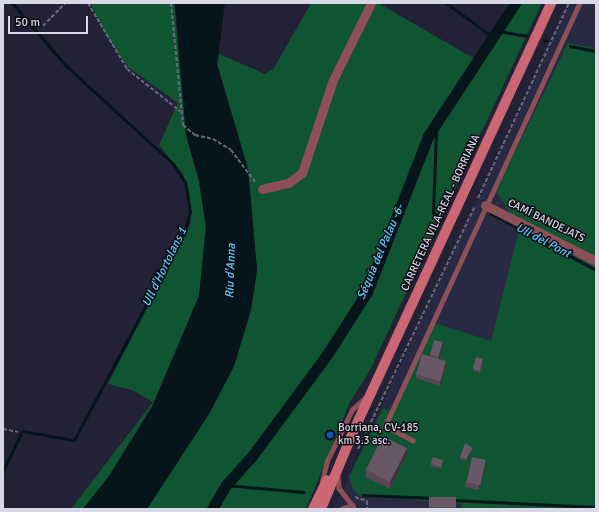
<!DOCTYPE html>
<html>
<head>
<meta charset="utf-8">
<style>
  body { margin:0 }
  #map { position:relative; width:599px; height:512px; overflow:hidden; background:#222136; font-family:Signika,sans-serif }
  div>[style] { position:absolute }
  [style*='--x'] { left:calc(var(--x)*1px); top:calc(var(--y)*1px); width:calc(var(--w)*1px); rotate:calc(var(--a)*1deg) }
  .built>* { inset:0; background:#2a2944 }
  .green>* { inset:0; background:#0f5532 }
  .water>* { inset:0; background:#06151b }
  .stream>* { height:3px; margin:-1.5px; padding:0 1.5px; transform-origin:1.5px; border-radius:1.5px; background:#06151b }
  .canal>* { height:11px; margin:-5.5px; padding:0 5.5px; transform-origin:5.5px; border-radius:5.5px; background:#06151b }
  .path>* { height:2px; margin-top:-1px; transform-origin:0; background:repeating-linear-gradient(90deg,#69687a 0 4px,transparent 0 6px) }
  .service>* { height:4.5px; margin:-2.25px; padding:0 2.25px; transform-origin:2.25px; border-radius:2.25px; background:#8e5057 }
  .minor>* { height:9px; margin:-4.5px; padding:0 4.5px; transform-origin:4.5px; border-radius:4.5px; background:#8e5057 }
  .secondary>* { height:10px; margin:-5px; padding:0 5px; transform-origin:5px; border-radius:5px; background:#ca6773 }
  .wall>* { inset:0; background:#5a4756; transform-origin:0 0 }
  .shaded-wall>* { inset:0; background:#3e3143 }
  .building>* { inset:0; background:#685765; transform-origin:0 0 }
  .dots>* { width:11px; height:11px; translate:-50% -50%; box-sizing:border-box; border:2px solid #0d0c15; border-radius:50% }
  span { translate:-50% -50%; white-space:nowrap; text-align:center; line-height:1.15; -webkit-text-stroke:3px #0d0c15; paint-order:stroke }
  .street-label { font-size:11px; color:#d8d8e6 }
  .poi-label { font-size:11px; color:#d8d8e6 }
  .left { translate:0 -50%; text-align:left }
  .water-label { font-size:12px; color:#5acfff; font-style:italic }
  .frame { position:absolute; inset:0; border:4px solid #d8d8e6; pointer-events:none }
  .scale { position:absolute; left:8px; top:16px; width:80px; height:18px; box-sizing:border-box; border:2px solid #d8d8e6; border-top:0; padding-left:5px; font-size:12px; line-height:14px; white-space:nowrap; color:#d8d8e6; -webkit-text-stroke:3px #0d0c15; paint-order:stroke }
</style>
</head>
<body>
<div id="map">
  <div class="built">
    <i style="clip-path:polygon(569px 3px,596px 3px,596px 509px,334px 509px)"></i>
  </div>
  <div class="green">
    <i style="clip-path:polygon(90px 3px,174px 3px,186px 135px,199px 181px,206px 227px,199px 296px,152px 406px,109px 476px,83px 509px,71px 509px,153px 402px,132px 390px,108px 384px,191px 223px,183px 174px,159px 145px,178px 103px,128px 67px,110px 42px)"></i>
    <i style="clip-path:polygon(311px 3px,378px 3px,475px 59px,509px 3px,542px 3px,370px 370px,350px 402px,306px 509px,147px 509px,209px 414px,234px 366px,251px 310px,257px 270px,248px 169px,217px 64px,219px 54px,265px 74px,274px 68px)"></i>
    <i style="clip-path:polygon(568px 43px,596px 48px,596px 257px,511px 214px,496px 191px)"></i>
    <i style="clip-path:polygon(520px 226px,596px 265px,596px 508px,460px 509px,462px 504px,361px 496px,353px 490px,349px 476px,383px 408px,394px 413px,435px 323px,491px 341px)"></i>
  </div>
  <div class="water">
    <i style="clip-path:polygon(175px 3px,225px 3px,217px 64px,248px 169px,257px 270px,251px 310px,234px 366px,209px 414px,147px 509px,83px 509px,109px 476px,152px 407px,199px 296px,206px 227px,199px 181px,186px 135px)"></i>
  </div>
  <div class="stream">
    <i style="--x:446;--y:3;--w:58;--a:35.9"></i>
    <i style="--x:497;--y:31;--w:30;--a:9"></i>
    <i style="--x:544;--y:40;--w:3;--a:18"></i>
    <i style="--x:570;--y:46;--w:26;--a:11"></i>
    <i style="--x:432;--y:129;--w:5;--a:37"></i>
    <i style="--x:436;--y:132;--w:81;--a:92.1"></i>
    <i style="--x:433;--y:213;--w:10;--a:29"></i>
    <i style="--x:490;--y:213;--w:120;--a:28.3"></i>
    <i style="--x:3;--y:471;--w:44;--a:-64.6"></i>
    <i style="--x:22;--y:431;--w:53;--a:9.8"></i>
    <i style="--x:74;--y:440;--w:234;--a:-61.9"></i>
    <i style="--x:184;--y:234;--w:23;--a:-75"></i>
    <i style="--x:190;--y:212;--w:30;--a:-99"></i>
    <i style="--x:185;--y:182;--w:23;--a:-124"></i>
    <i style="--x:172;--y:163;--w:144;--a:-137.5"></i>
    <i style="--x:66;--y:66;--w:83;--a:-130.6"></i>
    <i style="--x:226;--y:485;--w:78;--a:5.1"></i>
    <i style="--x:363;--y:495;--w:70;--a:2.5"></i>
    <i style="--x:452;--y:500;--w:144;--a:2.8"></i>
  </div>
  <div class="canal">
    <i style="--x:212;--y:509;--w:28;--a:-60"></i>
    <i style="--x:226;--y:485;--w:39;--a:-48"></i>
    <i style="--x:252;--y:456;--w:124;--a:-53.5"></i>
    <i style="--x:326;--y:356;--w:76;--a:-57.4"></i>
    <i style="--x:367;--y:292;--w:168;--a:-68.6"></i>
    <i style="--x:428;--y:136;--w:159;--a:-56.8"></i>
  </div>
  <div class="path">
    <i style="--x:88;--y:3;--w:77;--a:59.4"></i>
    <i style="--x:127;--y:69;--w:68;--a:38.4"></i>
    <i style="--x:171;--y:3;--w:123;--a:84.4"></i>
    <i style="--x:183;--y:125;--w:16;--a:40"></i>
    <i style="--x:195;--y:135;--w:18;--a:13"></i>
    <i style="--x:213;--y:139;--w:21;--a:31"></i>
    <i style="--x:231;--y:150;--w:40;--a:53"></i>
    <i style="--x:43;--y:26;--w:32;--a:-46"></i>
    <i style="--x:478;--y:198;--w:215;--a:-65"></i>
    <i style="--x:3;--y:429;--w:15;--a:11"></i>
    <i style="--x:358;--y:449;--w:270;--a:-64.3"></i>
    <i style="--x:355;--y:497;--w:13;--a:18"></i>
    <i style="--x:367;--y:501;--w:8;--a:90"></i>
  </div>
  <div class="service">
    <i style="--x:413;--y:441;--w:32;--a:-152"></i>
    <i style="--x:385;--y:426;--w:466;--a:-65.3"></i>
    <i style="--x:338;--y:475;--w:13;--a:86"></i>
    <i style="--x:339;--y:488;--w:23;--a:52"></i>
    <i style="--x:353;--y:506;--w:11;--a:165"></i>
    <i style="--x:322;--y:481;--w:21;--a:-76"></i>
    <i style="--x:327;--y:461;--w:57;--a:-63.9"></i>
    <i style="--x:352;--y:410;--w:19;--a:-43"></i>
  </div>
  <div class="minor">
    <i style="--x:262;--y:189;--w:27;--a:-13"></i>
    <i style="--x:288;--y:183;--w:17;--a:-36"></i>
    <i style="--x:302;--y:173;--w:98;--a:-71.6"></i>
    <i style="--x:333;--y:80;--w:86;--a:-63.7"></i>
    <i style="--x:485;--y:205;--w:124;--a:26.8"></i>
  </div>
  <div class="secondary">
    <i style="--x:313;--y:509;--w:32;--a:-64"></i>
    <i style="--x:321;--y:509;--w:83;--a:-67.4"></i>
    <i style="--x:353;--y:432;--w:472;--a:-65.2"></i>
  </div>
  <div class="wall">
    <i style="clip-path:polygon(443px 347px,439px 359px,446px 366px,440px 386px,416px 378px,416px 374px,430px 356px,430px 354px)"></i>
    <i style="clip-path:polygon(483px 361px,480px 373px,473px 371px,473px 369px)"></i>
    <i style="clip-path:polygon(473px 450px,466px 461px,460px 459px,460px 457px)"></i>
    <i style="clip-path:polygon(407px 454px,390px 489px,366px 477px,366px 470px)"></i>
    <i style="clip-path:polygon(443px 462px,441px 469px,431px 466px,431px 463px)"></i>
    <i style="clip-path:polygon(486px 465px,479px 490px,465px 487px,465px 482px)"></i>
    <i style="left:429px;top:497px;width:27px;height:12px"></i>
  </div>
  <div class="shaded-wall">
    <i style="clip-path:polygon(443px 342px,443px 347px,438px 361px,438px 357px)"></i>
    <i style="clip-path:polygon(446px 361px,446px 366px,440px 386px,440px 382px)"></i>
    <i style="clip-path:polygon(407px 448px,407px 454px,390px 489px,390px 482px)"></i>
    <i style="clip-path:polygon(473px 448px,473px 450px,466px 461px,466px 459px)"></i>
    <i style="clip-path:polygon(486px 460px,486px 465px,479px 490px,479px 486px)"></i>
  </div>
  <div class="building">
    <i style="clip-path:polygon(434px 340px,443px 342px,438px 357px,430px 354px)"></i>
    <i style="left:422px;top:354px;width:25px;height:21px;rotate:16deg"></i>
    <i style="left:476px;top:357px;width:7px;height:12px;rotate:16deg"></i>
    <i style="left:383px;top:436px;width:27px;height:38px;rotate:27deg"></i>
    <i style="clip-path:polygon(465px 443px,473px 448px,466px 459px,460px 457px)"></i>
    <i style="clip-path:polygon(433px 457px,443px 460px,441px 467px,431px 463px)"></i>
    <i style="left:472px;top:457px;width:14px;height:26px;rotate:12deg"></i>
    <i style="left:429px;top:497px;width:27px;height:10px"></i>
  </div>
  <div class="dots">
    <i style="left:330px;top:435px;background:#1a4fb4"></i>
  </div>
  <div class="street-label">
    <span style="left:441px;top:213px;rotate:-65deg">CARRETERA VILA-REAL - BORRIANA</span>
    <span style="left:546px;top:221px;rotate:26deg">CAMÍ BANDEJATS</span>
  </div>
  <div class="poi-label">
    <span class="left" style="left:338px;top:435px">Borriana, CV-185<br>km 3.3 asc.</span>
  </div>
  <div class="water-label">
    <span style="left:543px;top:241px;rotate:28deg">Ull del Pont</span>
    <span style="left:381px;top:252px;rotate:-67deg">Séquia del Palau -6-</span>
    <span style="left:165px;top:267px;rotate:-64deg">Ull d'Hortolans 1</span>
    <span style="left:231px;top:271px;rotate:-88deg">Riu d'Anna</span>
  </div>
  <div class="frame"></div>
  <div class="scale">50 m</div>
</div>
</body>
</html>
